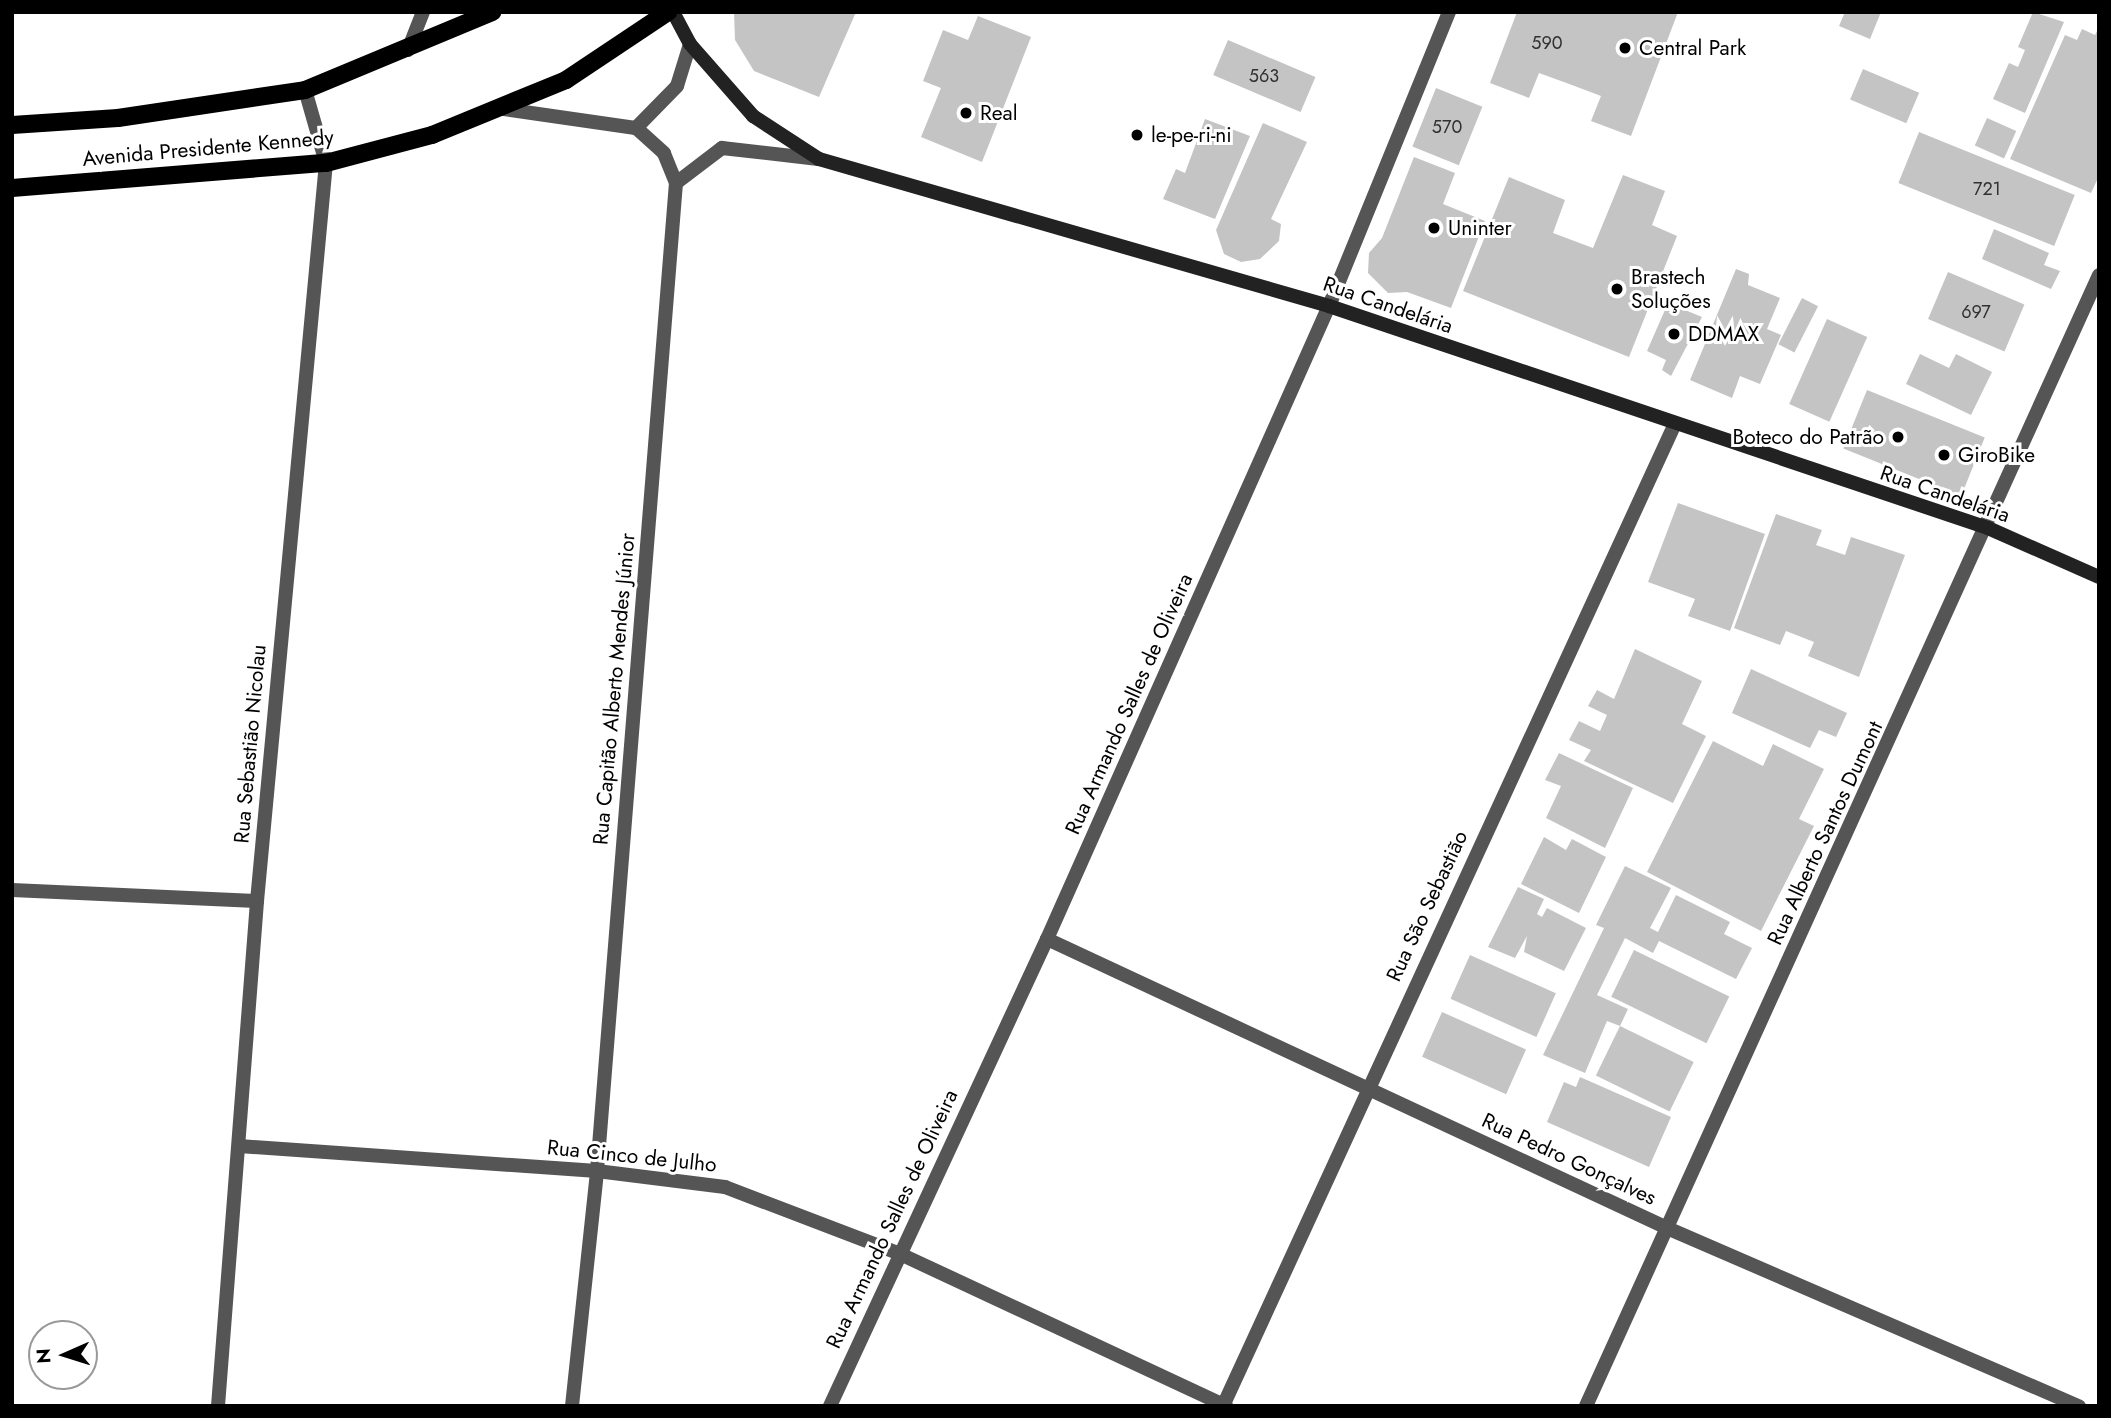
<!DOCTYPE html>
<html>
<head>
<meta charset="utf-8">
<style>
  body { margin:0 }
  #map { position:relative; width:2111px; height:1418px; overflow:hidden; background:#fff; font-family:Jost,sans-serif }
  div>[style] { position:absolute }
  [style*='--x'] { left:calc(var(--x)*1px); top:calc(var(--y)*1px); width:calc(var(--w)*1px); rotate:calc(var(--a)*1deg) }
  .building>* { inset:0; background:#c4c4c4; transform-origin:0 0 }
  .street>* { height:14px; margin:-7px; padding:0 7px; transform-origin:7px; border-radius:7px; background:#555 }
  .secondary>* { height:14px; margin:-7px; padding:0 7px; transform-origin:7px; border-radius:7px; background:#222 }
  .primary>* { height:18px; margin:-9px; padding:0 9px; transform-origin:9px; border-radius:9px; background:#000 }
  .dots>* { width:19px; height:19px; translate:-50% -50%; box-sizing:border-box; border:4px solid #fff; border-radius:50% }
  span { translate:-50% -50%; white-space:nowrap; text-align:center; line-height:1.15; -webkit-text-stroke:6px #fff; paint-order:stroke }
  .number-label { font-size:18px; color:#313131 }
  .number-label span { -webkit-text-stroke-width:0 }
  .poi-label { font-size:21px; color:#000 }
  .left { translate:0 -50%; text-align:left }
  .right { translate:-100% -50%; text-align:right }
  .street-label { font-size:21px; color:#000 }
  .frame { position:absolute; inset:0; border:14px solid #000; pointer-events:none }
  .north { position:absolute; left:28px; top:1320px; width:70px; height:70px; box-sizing:border-box; background:#fff; border:2px solid #999; border-radius:50%; rotate:267deg; font-size:19px; font-weight:700; line-height:28px; text-align:center; color:#000 }
  .north::after { content:''; display:block; margin:auto; width:24px; height:32px; background:#000; clip-path:polygon(50% 0,100% 100%,50% 72%,0 100%) }
</style>
</head>
<body>
<div id="map">
  <div class="building">
    <i style="clip-path:polygon(734px 12px,856px 12px,819px 97px,754px 71px,735px 40px)"></i>
    <i style="clip-path:polygon(1517px 12px,1678px 12px,1631px 136px,1591px 121px,1601px 96px,1572px 85px,1539px 73px,1529px 98px,1490px 83px)"></i>
    <i style="clip-path:polygon(1845px 12px,1881px 12px,1870px 39px,1839px 26px)"></i>
    <i style="clip-path:polygon(2033px 12px,2064px 22px,2025px 113px,1993px 99px,2009px 63px,2018px 67px,2025px 50px,2018px 47px)"></i>
    <i style="clip-path:polygon(978px 16px,1031px 37px,982px 162px,921px 137px,941px 88px,923px 81px,943px 30px,968px 40px)"></i>
    <i style="clip-path:polygon(2099px 27px,2099px 176px,2091px 193px,2010px 159px,2065px 35px,2077px 40px,2082px 29px,2095px 35px)"></i>
    <i style="left:1228px;top:40px;width:95px;height:38px;rotate:23deg"></i>
    <i style="left:1863px;top:69px;width:61px;height:33px;rotate:23deg"></i>
    <i style="left:1436px;top:88px;width:50px;height:63px;rotate:22deg"></i>
    <i style="left:1987px;top:118px;width:32px;height:30px;rotate:24deg"></i>
    <i style="clip-path:polygon(1205px 119px,1250px 136px,1215px 219px,1163px 199px,1176px 169px,1185px 173px)"></i>
    <i style="clip-path:polygon(1263px 123px,1307px 142px,1271px 219px,1281px 224px,1279px 241px,1260px 259px,1241px 262px,1224px 254px,1216px 230px)"></i>
    <i style="left:1919px;top:132px;width:168px;height:55px;rotate:22deg"></i>
    <i style="clip-path:polygon(1414px 157px,1455px 173px,1443px 204px,1485px 221px,1451px 308px,1407px 292px,1388px 293px,1368px 273px,1369px 253px,1382px 238px)"></i>
    <i style="clip-path:polygon(1623px 175px,1665px 191px,1652px 225px,1677px 236px,1629px 357px,1463px 291px,1509px 177px,1565px 200px,1553px 233px,1593px 248px)"></i>
    <i style="clip-path:polygon(1994px 229px,2049px 253px,2044px 265px,2060px 271px,2051px 289px,1982px 259px)"></i>
    <i style="clip-path:polygon(1736px 269px,1749px 274px,1748px 285px,1780px 298px,1767px 329px,1781px 335px,1760px 384px,1740px 376px,1732px 398px,1690px 380px)"></i>
    <i style="left:1948px;top:272px;width:83px;height:51px;rotate:23deg"></i>
    <i style="left:1802px;top:298px;width:18px;height:52px;rotate:27deg"></i>
    <i style="clip-path:polygon(1668px 303px,1702px 317px,1671px 376px,1662px 370px,1666px 360px,1647px 351px)"></i>
    <i style="left:1827px;top:319px;width:44px;height:93px;rotate:24deg"></i>
    <i style="clip-path:polygon(1920px 354px,1949px 368px,1956px 354px,1992px 372px,1971px 415px,1906px 384px)"></i>
    <i style="left:1867px;top:390px;width:127px;height:63px;rotate:22deg"></i>
    <i style="clip-path:polygon(1678px 503px,1765px 534px,1730px 631px,1688px 616px,1695px 599px,1648px 582px)"></i>
    <i style="clip-path:polygon(1776px 514px,1822px 530px,1816px 545px,1845px 555px,1851px 537px,1905px 555px,1859px 677px,1808px 656px,1814px 642px,1786px 631px,1780px 645px,1734px 628px)"></i>
    <i style="clip-path:polygon(1635px 649px,1702px 681px,1682px 724px,1706px 736px,1673px 803px,1584px 761px,1591px 750px,1569px 740px,1579px 721px,1600px 731px,1607px 715px,1588px 706px,1597px 690px,1614px 699px)"></i>
    <i style="clip-path:polygon(1751px 669px,1847px 713px,1836px 737px,1819px 730px,1810px 748px,1732px 713px)"></i>
    <i style="clip-path:polygon(1713px 741px,1763px 766px,1773px 744px,1824px 769px,1799px 819px,1814px 826px,1761px 931px,1647px 872px)"></i>
    <i style="clip-path:polygon(1559px 753px,1633px 788px,1605px 848px,1546px 818px,1561px 786px,1545px 780px)"></i>
    <i style="clip-path:polygon(1544px 837px,1566px 850px,1572px 839px,1606px 857px,1579px 913px,1521px 884px)"></i>
    <i style="clip-path:polygon(1625px 866px,1671px 888px,1650px 928px,1658px 932px,1676px 895px,1730px 922px,1724px 934px,1752px 948px,1736px 979px,1659px 941px,1653px 953px,1625px 938px,1597px 995px,1628px 1009px,1620px 1026px,1607px 1021px,1585px 1073px,1543px 1055px,1604px 928px,1596px 925px)"></i>
    <i style="clip-path:polygon(1518px 887px,1544px 899px,1537px 914px,1542px 917px,1547px 908px,1586px 928px,1564px 971px,1524px 952px,1527px 936px,1515px 958px,1488px 947px)"></i>
    <i style="left:1634px;top:950px;width:106px;height:52px;rotate:26deg"></i>
    <i style="left:1470px;top:955px;width:94px;height:48px;rotate:24deg"></i>
    <i style="left:1442px;top:1012px;width:92px;height:49px;rotate:24deg"></i>
    <i style="left:1620px;top:1026px;width:82px;height:55px;rotate:26deg"></i>
    <i style="clip-path:polygon(1580px 1077px,1671px 1117px,1649px 1167px,1547px 1122px,1564px 1082px,1576px 1087px)"></i>
  </div>
  <div class="street">
    <i style="--x:408;--y:50;--w:41;--a:-68.5"></i>
    <i style="--x:497;--y:108;--w:140;--a:8.2"></i>
    <i style="--x:636;--y:128;--w:59;--a:-45.7"></i>
    <i style="--x:677;--y:86;--w:44;--a:-72.8"></i>
    <i style="--x:676;--y:183;--w:58;--a:-37.3"></i>
    <i style="--x:722;--y:148;--w:97;--a:6.5"></i>
    <i style="--x:12;--y:890;--w:245;--a:2.6"></i>
    <i style="--x:1047;--y:939;--w:684;--a:24.99"></i>
    <i style="--x:1667;--y:1228;--w:449;--a:23.4"></i>
    <i style="--x:239;--y:1146;--w:359;--a:4"></i>
    <i style="--x:597;--y:1171;--w:129;--a:7.1"></i>
    <i style="--x:725;--y:1187;--w:185;--a:20.9"></i>
    <i style="--x:898;--y:1253;--w:362;--a:25"></i>
    <i style="--x:218;--y:1406;--w:507;--a:-85.58"></i>
    <i style="--x:257;--y:901;--w:741;--a:-84.66"></i>
    <i style="--x:326;--y:163;--w:76;--a:-106"></i>
    <i style="--x:572;--y:1406;--w:236;--a:-83.9"></i>
    <i style="--x:597;--y:1171;--w:991;--a:-85.43"></i>
    <i style="--x:676;--y:183;--w:32;--a:-112"></i>
    <i style="--x:664;--y:153;--w:38;--a:-138"></i>
    <i style="--x:830;--y:1406;--w:515;--a:-65.08"></i>
    <i style="--x:1047;--y:939;--w:693;--a:-65.99"></i>
    <i style="--x:1329;--y:306;--w:318;--a:-67.8"></i>
    <i style="--x:1223;--y:1406;--w:1079;--a:-65.29"></i>
    <i style="--x:1586;--y:1406;--w:1242;--a:-65.6"></i>
  </div>
  <div class="secondary">
    <i style="--x:673;--y:12;--w:36;--a:62"></i>
    <i style="--x:690;--y:44;--w:96;--a:48.8"></i>
    <i style="--x:753;--y:116;--w:79;--a:33.1"></i>
    <i style="--x:819;--y:159;--w:531;--a:16.08"></i>
    <i style="--x:1329;--y:306;--w:695;--a:18.62"></i>
    <i style="--x:1988;--y:528;--w:121;--a:23.8"></i>
  </div>
  <div class="primary">
    <i style="--x:12;--y:125;--w:106;--a:-3.8"></i>
    <i style="--x:118;--y:118;--w:189;--a:-8.5"></i>
    <i style="--x:305;--y:90;--w:203;--a:-22.6"></i>
    <i style="--x:12;--y:188;--w:315;--a:-4.6"></i>
    <i style="--x:326;--y:163;--w:110;--a:-14.8"></i>
    <i style="--x:432;--y:135;--w:145;--a:-22.3"></i>
    <i style="--x:566;--y:80;--w:123;--a:-33.7"></i>
  </div>
  <div class="dots">
    <i style="left:1625px;top:48px;background:#000"></i>
    <i style="left:966px;top:113px;background:#000"></i>
    <i style="left:1137px;top:135px;background:#000"></i>
    <i style="left:1434px;top:228px;background:#000"></i>
    <i style="left:1617px;top:289px;background:#000"></i>
    <i style="left:1674px;top:334px;background:#000"></i>
    <i style="left:1898px;top:437px;background:#000"></i>
    <i style="left:1944px;top:455px;background:#000"></i>
  </div>
  <div class="number-label">
    <span style="left:1547px;top:43px">590</span>
    <span style="left:1264px;top:76px">563</span>
    <span style="left:1447px;top:127px">570</span>
    <span style="left:1987px;top:189px">721</span>
    <span style="left:1976px;top:312px">697</span>
  </div>
  <div class="poi-label">
    <span class="left" style="left:1639px;top:48px">Central Park</span>
    <span class="left" style="left:980px;top:113px">Real</span>
    <span class="left" style="left:1151px;top:135px">le-pe-ri-ni</span>
    <span class="left" style="left:1448px;top:228px">Uninter</span>
    <span class="left" style="left:1631px;top:289px">Brastech<br>Soluções</span>
    <span class="left" style="left:1688px;top:334px">DDMAX</span>
    <span class="right" style="left:1884px;top:437px">Boteco do Patrão</span>
    <span class="left" style="left:1958px;top:455px">GiroBike</span>
  </div>
  <div class="street-label">
    <span style="left:208px;top:148px;rotate:-5deg">Avenida Presidente Kennedy</span>
    <span style="left:1388px;top:305px;rotate:19deg">Rua Candelária</span>
    <span style="left:1945px;top:494px;rotate:19deg">Rua Candelária</span>
    <span style="left:614px;top:689px;rotate:-85deg">Rua Capitão Alberto Mendes Júnior</span>
    <span style="left:1129px;top:704px;rotate:-66deg">Rua Armando Salles de Oliveira</span>
    <span style="left:250px;top:744px;rotate:-85deg">Rua Sebastião Nicolau</span>
    <span style="left:1825px;top:833px;rotate:-65deg">Rua Alberto Santos Dumont</span>
    <span style="left:1427px;top:906px;rotate:-65deg">Rua São Sebastião</span>
    <span style="left:632px;top:1156px;rotate:6deg">Rua Cinco de Julho</span>
    <span style="left:1569px;top:1159px;rotate:25deg">Rua Pedro Gonçalves</span>
    <span style="left:892px;top:1219px;rotate:-65deg">Rua Armando Salles de Oliveira</span>
  </div>
  <div class="frame"></div>
  <div class="north">N</div>
</div>
</body>
</html>
